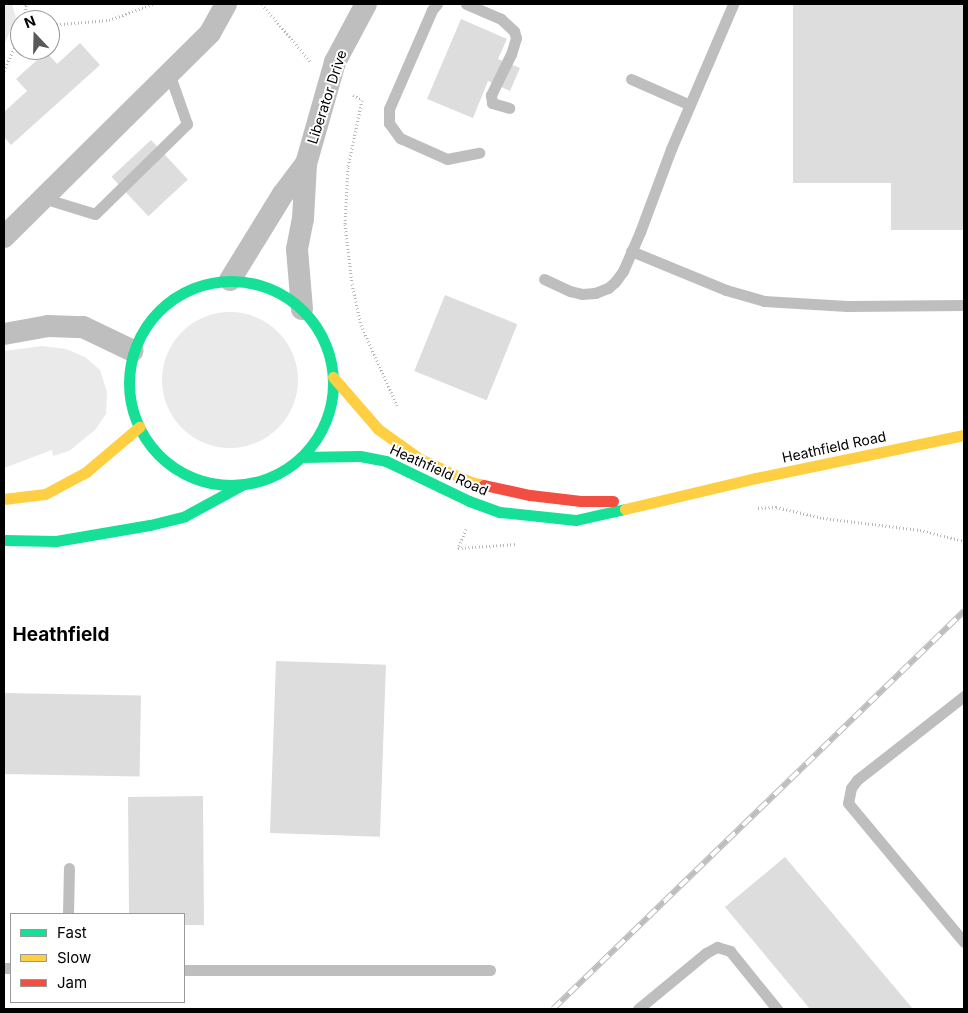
<!DOCTYPE html>
<html>
<head>
<meta charset="utf-8">
<style>
  body { margin:0 }
  #map { position:relative; width:968px; height:1013px; overflow:hidden; background:#fff; font-family:Inter,sans-serif }
  div>[style] { position:absolute }
  [style*='--x'] { left:calc(var(--x)*1px); top:calc(var(--y)*1px); width:calc(var(--w)*1px); rotate:calc(var(--a)*1deg) }
  .green>* { inset:0; background:#eaeaea }
  .round { border-radius:50% }
  .building>* { inset:0; background:#ddd; transform-origin:0 0 }
  .path>* { height:3px; margin-top:-1.5px; transform-origin:0; background:repeating-linear-gradient(90deg,#b8b8b8 0 1px,transparent 0 3.5px) }
  .lane>* { height:11px; margin:-5.5px; padding:0 5.5px; transform-origin:5.5px; border-radius:5.5px; background:#bebebe }
  .street>* { height:22px; margin:-11px; padding:0 11px; transform-origin:11px; border-radius:11px; background:#bebebe }
  .fast>* { height:11px; margin:-5.5px; padding:0 5.5px; transform-origin:5.5px; border-radius:5.5px; background:#16e098 }
  .fast>.ring { margin:-5.5px; padding:0; box-sizing:content-box; background:none; border:11px solid #16e098; border-radius:50% }
  .slow>* { height:11px; margin:-5.5px; padding:0 5.5px; transform-origin:5.5px; border-radius:5.5px; background:#ffcf43 }
  .jam>* { height:11px; margin:-5.5px; padding:0 5.5px; transform-origin:5.5px; border-radius:5.5px; background:#f24e42 }
  .rail>* { height:5.5px; margin-top:-2.75px; transform-origin:0; background:repeating-linear-gradient(90deg,#fff 0 11px,#bdbdbd 0 22px); box-sizing:border-box; border-block:1px solid #bdbdbd }
  span { translate:-50% -50%; white-space:nowrap; text-align:center; line-height:1.15; -webkit-text-stroke:4px #fff; paint-order:stroke }
  .street-label { font-size:14px; color:#000 }
  .district-label { font-size:19px; color:#000; font-weight:700 }
  .frame { position:absolute; inset:0; border:5px solid #000; pointer-events:none }
  .legend { position:absolute; left:10px; top:913px; width:175px; height:90px; box-sizing:border-box; background:#fff; border:1px solid #999; margin:0; padding:6px 9px; list-style:none; font-size:15px; color:#000 }
  .legend li { display:flex; align-items:center; gap:10px; height:25px }
  .legend b { width:25px; border:1px solid #999 }
  .north { position:absolute; left:10px; top:10px; width:50px; height:50px; box-sizing:border-box; background:#fff; border:1px solid #999; border-radius:50%; rotate:339deg; font-size:14px; font-weight:700; line-height:20px; text-align:center; color:#000 }
  .north::after { content:''; display:block; margin:auto; width:18px; height:22px; background:#595959; clip-path:polygon(50% 0,100% 100%,50% 72%,0 100%) }
</style>
</head>
<body>
<div id="map">
  <div class="green">
    <i style="clip-path:polygon(4px 4px,12px 4px,16px 18px,4px 45px)"></i>
    <i class="round" style="left:162px;top:312px;width:136px;height:136px"></i>
    <i style="clip-path:polygon(42px 346px,66px 349px,85px 357px,100px 370px,107px 392px,106px 414px,95px 430px,69px 451px,53px 456px,52px 450px,4px 468px,4px 351px)"></i>
  </div>
  <div class="building">
    <i style="clip-path:polygon(793px 4px,964px 4px,964px 230px,891px 230px,891px 183px,793px 183px)"></i>
    <i style="clip-path:polygon(461px 19px,507px 39px,498px 59px,520px 68px,510px 91px,488px 81px,473px 118px,427px 99px)"></i>
    <i style="clip-path:polygon(80px 43px,100px 65px,11px 145px,4px 137px,4px 112px,27px 91px,16px 79px,46px 52px,57px 64px)"></i>
    <i style="left:151px;top:140px;width:54px;height:54px;rotate:47deg"></i>
    <i style="left:445px;top:295px;width:78px;height:82px;rotate:22deg"></i>
    <i style="left:276px;top:661px;width:110px;height:172px;rotate:2deg"></i>
    <i style="left:4px;top:693px;width:137px;height:81px;rotate:1deg"></i>
    <i style="clip-path:polygon(203px 796px,204px 925px,184px 925px,184px 914px,129px 914px,128px 797px)"></i>
    <i style="clip-path:polygon(785px 857px,913px 1009px,810px 1009px,725px 907px)"></i>
  </div>
  <div class="path">
    <i style="--x:262;--y:4;--w:75;--a:49.9"></i>
    <i style="--x:25;--y:20;--w:16;--a:-86"></i>
    <i style="--x:50;--y:25;--w:59;--a:-4.8"></i>
    <i style="--x:109;--y:20;--w:47;--a:-20"></i>
    <i style="--x:4;--y:71;--w:39;--a:-66"></i>
    <i style="--x:353;--y:95;--w:10;--a:29"></i>
    <i style="--x:362;--y:100;--w:68;--a:101.8"></i>
    <i style="--x:348;--y:167;--w:57;--a:93"></i>
    <i style="--x:345;--y:224;--w:60;--a:83.3"></i>
    <i style="--x:352;--y:284;--w:42;--a:77.6"></i>
    <i style="--x:361;--y:325;--w:88;--a:65.8"></i>
    <i style="--x:758;--y:508;--w:18;--a:-3"></i>
    <i style="--x:776;--y:507;--w:48;--a:13.2"></i>
    <i style="--x:823;--y:518;--w:98;--a:7.1"></i>
    <i style="--x:920;--y:530;--w:45;--a:14"></i>
    <i style="--x:466;--y:529;--w:21;--a:113"></i>
    <i style="--x:458;--y:548;--w:59;--a:-3.9"></i>
  </div>
  <div class="lane">
    <i style="--x:437;--y:4;--w:8;--a:130"></i>
    <i style="--x:432;--y:10;--w:108;--a:113.5"></i>
    <i style="--x:389;--y:109;--w:14;--a:90"></i>
    <i style="--x:389;--y:123;--w:19;--a:54"></i>
    <i style="--x:400;--y:138;--w:51;--a:24.1"></i>
    <i style="--x:447;--y:159;--w:33;--a:-11"></i>
    <i style="--x:466;--y:4;--w:38;--a:23"></i>
    <i style="--x:501;--y:19;--w:18;--a:43"></i>
    <i style="--x:514;--y:31;--w:7;--a:74"></i>
    <i style="--x:516;--y:38;--w:17;--a:107"></i>
    <i style="--x:511;--y:54;--w:46;--a:116"></i>
    <i style="--x:491;--y:95;--w:8;--a:83"></i>
    <i style="--x:492;--y:103;--w:18;--a:16"></i>
    <i style="--x:631;--y:79;--w:64;--a:23.8"></i>
    <i style="--x:43;--y:198;--w:54;--a:17.1"></i>
    <i style="--x:95;--y:214;--w:129;--a:-44.4"></i>
    <i style="--x:187;--y:124;--w:54;--a:-109.4"></i>
    <i style="--x:631;--y:251;--w:103;--a:22.3"></i>
    <i style="--x:726;--y:290;--w:40;--a:16"></i>
    <i style="--x:764;--y:301;--w:83;--a:3.4"></i>
    <i style="--x:847;--y:306;--w:117;--a:-0.5"></i>
    <i style="--x:544;--y:279;--w:29;--a:25"></i>
    <i style="--x:570;--y:291;--w:12;--a:14"></i>
    <i style="--x:582;--y:294;--w:13;--a:-4"></i>
    <i style="--x:595;--y:293;--w:14;--a:-21"></i>
    <i style="--x:608;--y:288;--w:9;--a:-41"></i>
    <i style="--x:615;--y:282;--w:14;--a:-54"></i>
    <i style="--x:623;--y:271;--w:43;--a:-66.4"></i>
    <i style="--x:640;--y:232;--w:89;--a:-69.5"></i>
    <i style="--x:671;--y:149;--w:158;--a:-66.8"></i>
    <i style="--x:964;--y:696;--w:136;--a:141.9"></i>
    <i style="--x:857;--y:780;--w:10;--a:127"></i>
    <i style="--x:851;--y:788;--w:15;--a:101"></i>
    <i style="--x:848;--y:803;--w:181;--a:50.2"></i>
    <i style="--x:68;--y:914;--w:46;--a:-88.8"></i>
    <i style="--x:4;--y:968;--w:7;--a:0"></i>
    <i style="--x:184;--y:970;--w:306;--a:0"></i>
    <i style="--x:638;--y:1009;--w:88;--a:-39.5"></i>
    <i style="--x:706;--y:953;--w:13;--a:-29"></i>
    <i style="--x:717;--y:947;--w:14;--a:17"></i>
    <i style="--x:730;--y:951;--w:75;--a:51"></i>
  </div>
  <div class="street">
    <i style="--x:4;--y:237;--w:290;--a:-44.7"></i>
    <i style="--x:210;--y:33;--w:33;--a:-61"></i>
    <i style="--x:230;--y:280;--w:101;--a:-58.4"></i>
    <i style="--x:283;--y:194;--w:38;--a:-53"></i>
    <i style="--x:302;--y:309;--w:60;--a:-94.8"></i>
    <i style="--x:297;--y:249;--w:31;--a:-79"></i>
    <i style="--x:303;--y:219;--w:55;--a:-86.9"></i>
    <i style="--x:306;--y:164;--w:106;--a:-74.1"></i>
    <i style="--x:335;--y:62;--w:66;--a:-61.9"></i>
    <i style="--x:4;--y:334;--w:45;--a:-10.3"></i>
    <i style="--x:48;--y:326;--w:35;--a:2"></i>
    <i style="--x:83;--y:327;--w:55;--a:25.6"></i>
  </div>
  <div class="fast">
    <i class="ring" style="left:129px;top:281px;width:193px;height:193px"></i>
    <i style="--x:301;--y:457;--w:59;--a:-1"></i>
    <i style="--x:360;--y:456;--w:26;--a:11"></i>
    <i style="--x:386;--y:461;--w:92;--a:25.7"></i>
    <i style="--x:469;--y:501;--w:33;--a:20"></i>
    <i style="--x:500;--y:512;--w:76;--a:6"></i>
    <i style="--x:576;--y:520;--w:50;--a:-12.7"></i>
    <i style="--x:4;--y:540;--w:52;--a:1.1"></i>
    <i style="--x:56;--y:541;--w:95;--a:-9.7"></i>
    <i style="--x:150;--y:525;--w:36;--a:-14"></i>
    <i style="--x:185;--y:516;--w:67;--a:-28.5"></i>
  </div>
  <div class="slow">
    <i style="--x:333;--y:377;--w:69;--a:49.1"></i>
    <i style="--x:378;--y:429;--w:52;--a:35.5"></i>
    <i style="--x:420;--y:459;--w:56;--a:24.3"></i>
    <i style="--x:471;--y:482;--w:13;--a:13"></i>
    <i style="--x:4;--y:499;--w:41;--a:-7"></i>
    <i style="--x:45;--y:494;--w:47;--a:-28.2"></i>
    <i style="--x:86;--y:472;--w:70;--a:-40.3"></i>
    <i style="--x:625;--y:509;--w:135;--a:-13.3"></i>
    <i style="--x:756;--y:478;--w:212;--a:-11.7"></i>
  </div>
  <div class="jam">
    <i style="--x:484;--y:485;--w:47;--a:12.3"></i>
    <i style="--x:530;--y:495;--w:51;--a:6.7"></i>
    <i style="--x:581;--y:501;--w:32;--a:0"></i>
  </div>
  <div class="rail">
    <i style="--x:553;--y:1009;--w:572;--a:-44.08"></i>
  </div>
  <div class="street-label">
    <span style="left:327px;top:97px;rotate:-72deg">Liberator Drive</span>
    <span style="left:834px;top:447px;rotate:-12deg">Heathfield Road</span>
    <span style="left:439px;top:470px;rotate:24deg">Heathfield Road</span>
  </div>
  <div class="district-label">
    <span style="left:61px;top:635px">Heathfield</span>
  </div>
  <div class="frame"></div>
  <ul class="legend">
  <li><b style="height:6px;background:#16e098"></b>Fast</li>
  <li><b style="height:6px;background:#ffcf43"></b>Slow</li>
  <li><b style="height:6px;background:#f24e42"></b>Jam</li>
  </ul>
  <div class="north">N</div>
</div>
</body>
</html>
